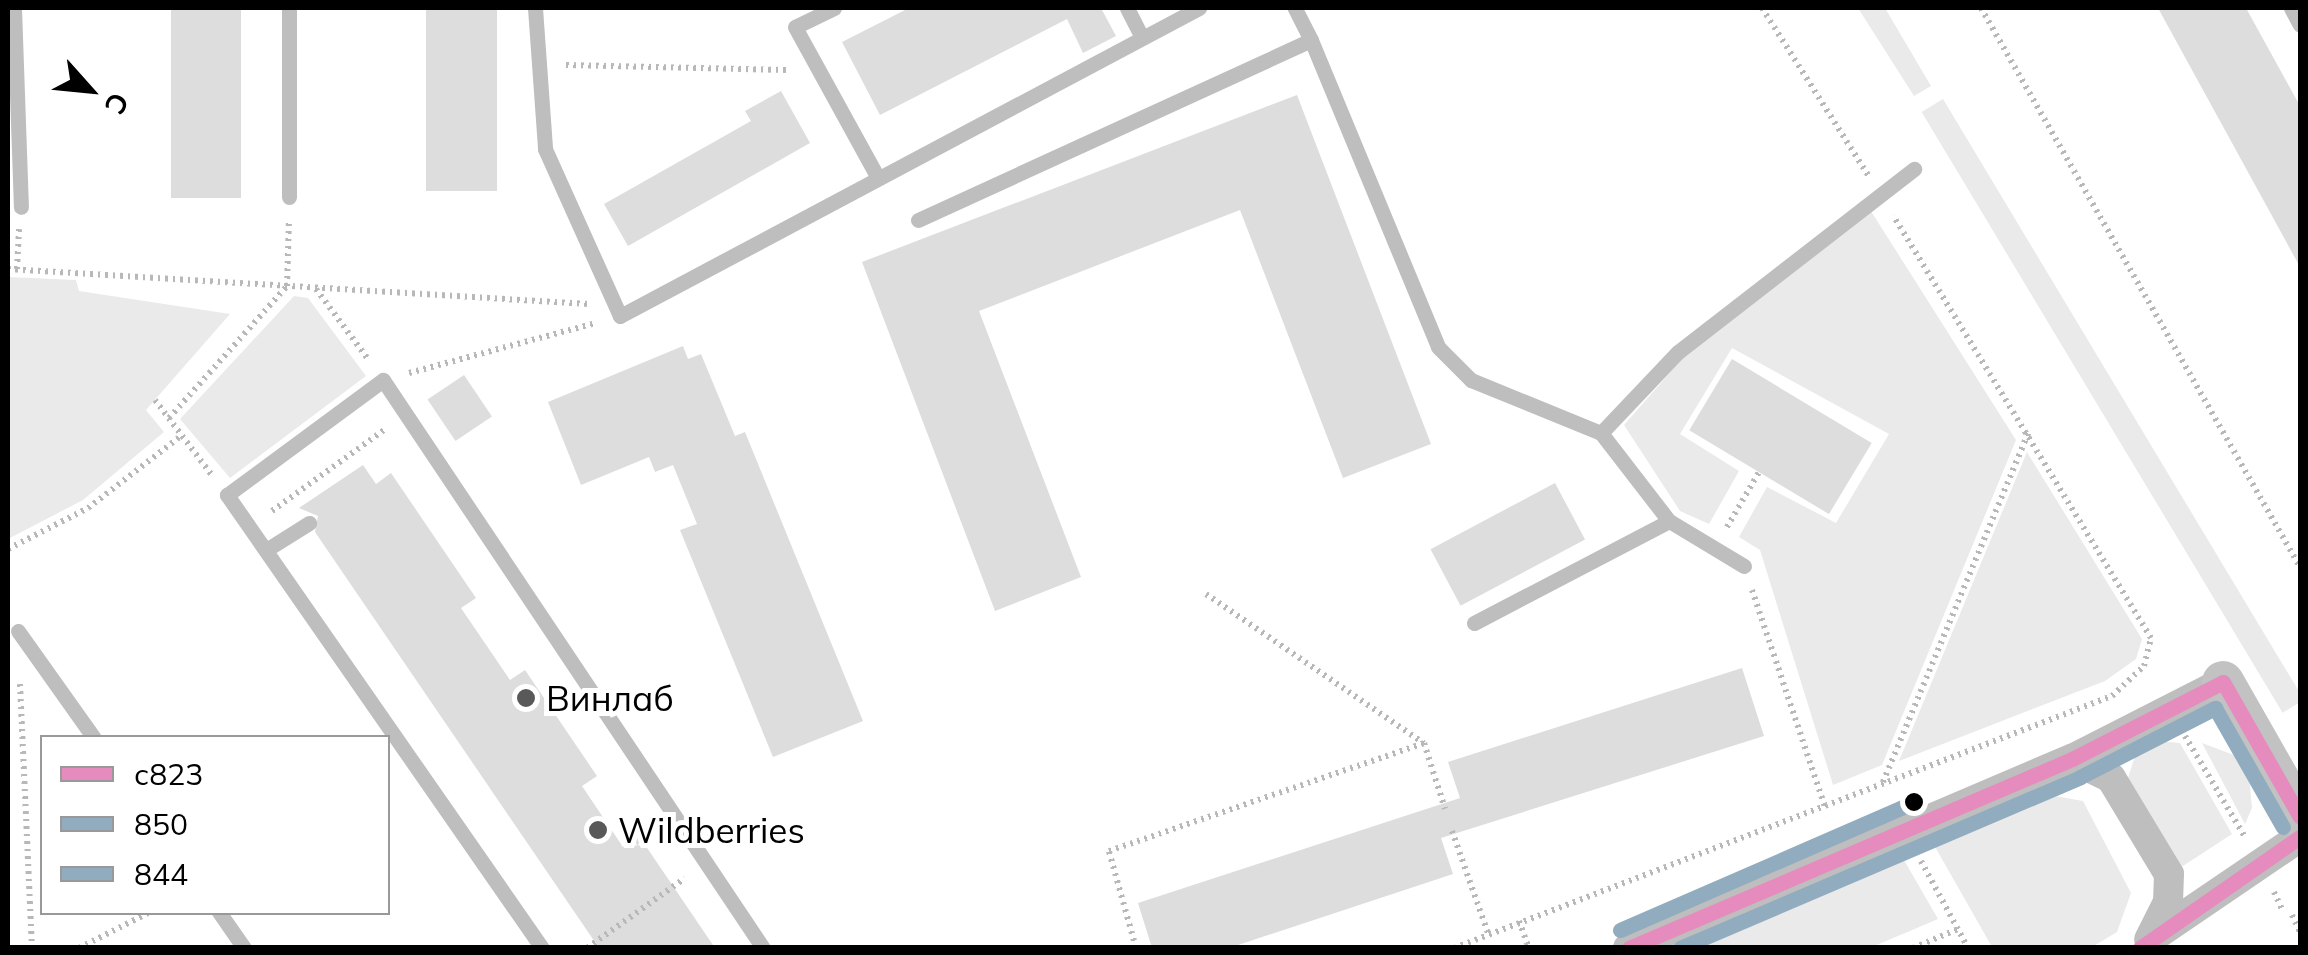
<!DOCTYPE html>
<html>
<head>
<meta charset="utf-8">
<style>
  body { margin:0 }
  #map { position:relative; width:2308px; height:955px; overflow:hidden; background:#fff; font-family:Mulish,sans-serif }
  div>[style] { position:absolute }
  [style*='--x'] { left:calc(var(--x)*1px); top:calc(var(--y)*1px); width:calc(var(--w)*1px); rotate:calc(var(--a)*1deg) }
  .green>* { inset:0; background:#eaeaea; transform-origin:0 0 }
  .building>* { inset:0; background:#ddd; transform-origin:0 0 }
  .path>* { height:6px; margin-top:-3px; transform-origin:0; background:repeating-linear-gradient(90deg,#b8b8b8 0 2.5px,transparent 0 7.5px) }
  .lane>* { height:15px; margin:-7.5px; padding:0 7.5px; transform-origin:7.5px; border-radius:7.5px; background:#bebebe }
  .street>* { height:30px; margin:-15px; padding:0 15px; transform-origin:15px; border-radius:15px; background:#bebebe }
  .secondary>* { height:42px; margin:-21px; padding:0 21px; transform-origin:21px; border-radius:21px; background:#c2c2c2 }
  .bus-1>* { height:15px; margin:-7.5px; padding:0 7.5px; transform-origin:7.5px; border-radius:7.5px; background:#e68bbd }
  .bus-2>* { height:15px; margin:-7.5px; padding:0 7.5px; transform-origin:7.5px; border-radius:7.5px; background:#92acbf }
  .bus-3>* { height:15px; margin:-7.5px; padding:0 7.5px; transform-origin:7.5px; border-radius:7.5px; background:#92acbf }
  .dots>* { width:28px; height:28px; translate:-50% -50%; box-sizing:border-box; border:5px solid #fff; border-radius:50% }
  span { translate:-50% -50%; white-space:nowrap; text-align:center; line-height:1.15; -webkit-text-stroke:10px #fff; paint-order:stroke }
  .poi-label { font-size:35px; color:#000 }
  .left { translate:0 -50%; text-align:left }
  .frame { position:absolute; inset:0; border:10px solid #000; pointer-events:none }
  .legend { position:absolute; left:40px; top:735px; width:350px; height:180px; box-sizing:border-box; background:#fff; border:2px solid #999; margin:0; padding:12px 18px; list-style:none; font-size:30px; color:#000 }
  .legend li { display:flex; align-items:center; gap:20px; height:50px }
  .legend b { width:50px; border:2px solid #999 }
  .north { position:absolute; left:40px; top:40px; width:100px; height:100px; -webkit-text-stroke:8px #fff; paint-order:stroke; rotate:117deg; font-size:28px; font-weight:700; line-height:40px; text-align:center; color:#000 }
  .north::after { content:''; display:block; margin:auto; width:35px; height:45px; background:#000; clip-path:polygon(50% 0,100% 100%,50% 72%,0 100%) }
</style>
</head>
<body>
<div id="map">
  <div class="green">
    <i style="clip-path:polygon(1858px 8px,1885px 8px,1931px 86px,1914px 96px)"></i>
    <i style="left:1943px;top:99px;width:701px;height:25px;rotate:59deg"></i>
    <i style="clip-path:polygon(1869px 208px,2016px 440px,1882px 765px,1833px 785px,1760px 550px,1739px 537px,1767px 487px,1836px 523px,1889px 434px,1732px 348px,1680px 434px,1739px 471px,1709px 524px,1680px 511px,1624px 425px,1681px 360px)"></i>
    <i style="clip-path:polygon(8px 277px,76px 280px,79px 291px,230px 314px,146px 410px,164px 432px,83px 500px,8px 539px)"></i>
    <i style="clip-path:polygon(294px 296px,308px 298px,366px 376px,230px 478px,180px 419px)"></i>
    <i style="clip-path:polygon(2027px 452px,2142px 639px,2136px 659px,2105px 681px,1899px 761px)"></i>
    <i style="clip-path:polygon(2157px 741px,2180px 743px,2232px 834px,2183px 866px,2170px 857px,2128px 778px,2135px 756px)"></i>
    <i style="clip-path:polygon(2202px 743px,2234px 755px,2249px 776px,2252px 808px,2245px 824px)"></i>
    <i style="clip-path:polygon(2055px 796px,2083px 801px,2131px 893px,2117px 932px,2092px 947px,1992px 947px,1934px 845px)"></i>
    <i style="clip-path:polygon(1904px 860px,1938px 919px,1872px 947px,1698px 947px)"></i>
  </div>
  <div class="building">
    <i style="left:171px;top:8px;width:70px;height:190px"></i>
    <i style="left:426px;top:8px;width:71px;height:183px"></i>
    <i style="clip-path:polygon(909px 8px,1101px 8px,1116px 36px,1083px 53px,1067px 19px,880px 115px,842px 42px)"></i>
    <i style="clip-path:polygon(2158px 8px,2246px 8px,2300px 106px,2300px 267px)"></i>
    <i style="clip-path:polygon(781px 91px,810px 143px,628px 246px,604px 204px,751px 121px,745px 111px)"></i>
    <i style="clip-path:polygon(1297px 95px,1431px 444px,1343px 478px,1240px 210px,979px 311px,1081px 577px,995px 611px,862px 262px)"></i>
    <i style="clip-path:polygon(683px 346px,688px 359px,701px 354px,735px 436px,745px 432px,863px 721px,773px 757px,680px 530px,697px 524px,673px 465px,655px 472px,649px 457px,581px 485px,548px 402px)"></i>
    <i style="left:1732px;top:359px;width:163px;height:83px;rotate:31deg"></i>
    <i style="left:464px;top:375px;width:50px;height:44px;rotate:56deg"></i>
    <i style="clip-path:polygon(363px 465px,376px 484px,391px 473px,476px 598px,461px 608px,510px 680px,525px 670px,597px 776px,582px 786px,623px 847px,639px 836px,715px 948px,599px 948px,315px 532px,318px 516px,299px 508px)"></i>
    <i style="left:1555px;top:483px;width:64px;height:141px;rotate:62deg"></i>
    <i style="clip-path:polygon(1742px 668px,1764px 736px,1441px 838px,1453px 874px,1229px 948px,1152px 948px,1138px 903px,1460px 798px,1448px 762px)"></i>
  </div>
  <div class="path">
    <i style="--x:1762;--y:8;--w:198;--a:57.6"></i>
    <i style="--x:1981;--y:8;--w:644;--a:60.29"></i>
    <i style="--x:566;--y:65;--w:222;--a:1.3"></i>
    <i style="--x:8;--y:269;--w:582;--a:3.45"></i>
    <i style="--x:17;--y:269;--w:40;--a:-87.1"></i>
    <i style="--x:316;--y:289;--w:87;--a:53.4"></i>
    <i style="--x:409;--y:373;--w:193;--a:-15"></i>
    <i style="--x:155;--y:400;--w:93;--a:52.9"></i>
    <i style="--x:169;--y:418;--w:177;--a:-48.2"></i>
    <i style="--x:287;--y:286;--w:67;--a:-88.3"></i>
    <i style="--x:272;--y:511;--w:138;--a:-35.9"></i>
    <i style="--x:1727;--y:527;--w:64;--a:-59.8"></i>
    <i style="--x:8;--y:549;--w:90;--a:-27.1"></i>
    <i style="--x:88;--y:508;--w:119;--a:-37.8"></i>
    <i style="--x:1752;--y:590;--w:229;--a:71.4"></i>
    <i style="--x:1206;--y:594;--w:264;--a:34.4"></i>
    <i style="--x:1424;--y:743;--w:69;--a:72.3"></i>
    <i style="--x:20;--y:684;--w:264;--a:87.4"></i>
    <i style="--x:2185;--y:736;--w:117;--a:59.3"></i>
    <i style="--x:1883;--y:782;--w:378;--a:-67.4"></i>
    <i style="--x:1452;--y:831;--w:108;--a:70.6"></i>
    <i style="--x:1921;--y:861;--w:99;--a:61.6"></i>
    <i style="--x:2274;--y:892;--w:21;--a:65"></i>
    <i style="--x:2292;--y:915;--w:19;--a:65"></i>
    <i style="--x:1519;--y:921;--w:29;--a:70"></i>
    <i style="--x:79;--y:948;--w:80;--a:-26.9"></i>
    <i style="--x:587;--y:948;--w:120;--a:-35.5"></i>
    <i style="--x:1136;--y:948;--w:101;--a:-105.6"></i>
    <i style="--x:1109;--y:851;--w:333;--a:-18.9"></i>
    <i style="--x:1454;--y:948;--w:705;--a:-20.96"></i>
    <i style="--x:2112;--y:696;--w:44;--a:-43.2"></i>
    <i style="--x:2144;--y:666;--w:29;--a:-76"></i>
    <i style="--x:2151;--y:638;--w:495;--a:-121.4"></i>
    <i style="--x:1913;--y:948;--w:49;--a:-22.9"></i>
  </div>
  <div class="lane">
    <i style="--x:14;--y:8;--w:199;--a:88"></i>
    <i style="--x:289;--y:8;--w:189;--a:90"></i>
    <i style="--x:535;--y:8;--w:141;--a:85.9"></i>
    <i style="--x:545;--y:149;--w:183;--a:65.8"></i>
    <i style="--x:620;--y:316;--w:656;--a:-28.01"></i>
    <i style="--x:834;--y:8;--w:43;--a:154"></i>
    <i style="--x:795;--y:27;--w:170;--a:61.2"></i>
    <i style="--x:1127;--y:8;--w:31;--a:63"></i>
    <i style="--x:2291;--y:8;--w:19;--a:62"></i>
    <i style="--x:1311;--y:40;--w:332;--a:67.5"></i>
    <i style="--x:1438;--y:347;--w:47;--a:45"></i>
    <i style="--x:1471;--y:380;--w:140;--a:22.2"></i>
    <i style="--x:918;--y:220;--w:432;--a:-24.6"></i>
    <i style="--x:1311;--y:40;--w:36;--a:-117"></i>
    <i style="--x:266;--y:550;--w:51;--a:-32.1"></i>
    <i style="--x:1744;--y:566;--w:87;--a:-149"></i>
    <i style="--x:1669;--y:521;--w:111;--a:-127.7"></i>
    <i style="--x:1601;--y:433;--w:112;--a:-46.5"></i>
    <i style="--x:1678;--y:352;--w:299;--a:-37.8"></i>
    <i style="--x:1474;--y:623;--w:220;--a:-27.6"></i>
    <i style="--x:18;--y:631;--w:131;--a:54.6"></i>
    <i style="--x:219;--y:912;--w:44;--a:55.2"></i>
    <i style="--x:542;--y:948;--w:552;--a:-124.81"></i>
    <i style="--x:227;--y:495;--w:194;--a:-36.4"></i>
    <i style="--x:383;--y:380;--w:683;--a:56.22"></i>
  </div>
  <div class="street">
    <i style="--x:2072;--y:759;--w:43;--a:26"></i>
    <i style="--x:2111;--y:778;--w:112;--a:58.9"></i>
    <i style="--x:2169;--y:874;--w:28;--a:92"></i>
    <i style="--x:2168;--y:902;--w:42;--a:116.6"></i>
    <i style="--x:2150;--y:939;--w:181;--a:-34.2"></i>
    <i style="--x:1628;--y:948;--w:483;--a:-23.1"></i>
    <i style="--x:2072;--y:759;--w:169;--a:-27"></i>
  </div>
  <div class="secondary">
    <i style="--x:2223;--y:682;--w:155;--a:60.3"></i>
  </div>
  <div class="bus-1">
    <i style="--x:1629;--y:948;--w:482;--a:-23.1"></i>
    <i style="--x:2072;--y:759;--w:169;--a:-27"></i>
    <i style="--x:2223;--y:682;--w:155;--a:60.3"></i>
    <i style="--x:2140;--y:948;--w:195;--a:-34.8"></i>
  </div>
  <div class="bus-2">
    <i style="--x:1680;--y:948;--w:435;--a:-23.1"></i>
    <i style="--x:2080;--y:777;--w:152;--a:-27.1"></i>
    <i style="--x:2215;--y:708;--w:137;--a:60.3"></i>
  </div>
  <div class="bus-3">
    <i style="--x:1620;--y:930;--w:321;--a:-23.5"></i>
  </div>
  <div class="dots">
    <i style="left:526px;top:698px;background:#595959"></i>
    <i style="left:1914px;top:802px;background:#000"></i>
    <i style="left:598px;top:830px;background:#595959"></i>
  </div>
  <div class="poi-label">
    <span class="left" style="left:546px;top:698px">Винлаб</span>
    <span class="left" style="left:618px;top:830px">Wildberries</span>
  </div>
  <div class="frame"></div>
  <ul class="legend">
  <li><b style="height:12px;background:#e68bbd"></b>с823</li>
  <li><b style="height:12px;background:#92acbf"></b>850</li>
  <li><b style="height:12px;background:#92acbf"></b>844</li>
  </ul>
  <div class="north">С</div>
</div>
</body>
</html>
